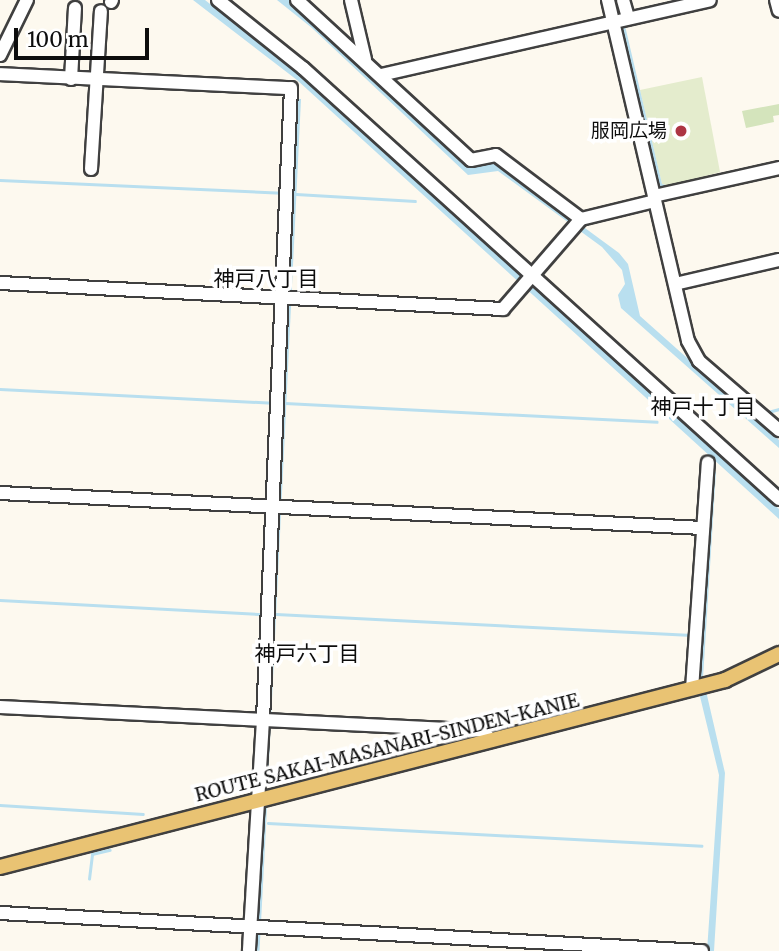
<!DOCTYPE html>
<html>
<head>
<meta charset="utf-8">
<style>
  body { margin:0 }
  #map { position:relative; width:779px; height:951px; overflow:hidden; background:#fdf9ef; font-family:Merriweather,"Noto Sans JP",serif }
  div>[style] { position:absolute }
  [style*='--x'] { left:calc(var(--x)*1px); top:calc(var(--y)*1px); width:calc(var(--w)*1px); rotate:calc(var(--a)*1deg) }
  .green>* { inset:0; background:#d4e4bc }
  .pitch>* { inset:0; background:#e4eccd }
  .water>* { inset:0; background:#b9dfef; transform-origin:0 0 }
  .stream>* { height:2.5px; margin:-1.25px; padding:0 1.25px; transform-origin:1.25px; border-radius:1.25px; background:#b9dfef }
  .roads { filter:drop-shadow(2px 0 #404040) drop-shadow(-2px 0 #404040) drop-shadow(0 2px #404040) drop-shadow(0 -2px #404040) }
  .minor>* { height:12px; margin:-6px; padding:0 6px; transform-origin:6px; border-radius:6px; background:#fff }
  .major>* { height:14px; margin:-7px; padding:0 7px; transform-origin:7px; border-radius:7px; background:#e9c373 }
  .dots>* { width:19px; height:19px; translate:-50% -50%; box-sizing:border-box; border:4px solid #fff; border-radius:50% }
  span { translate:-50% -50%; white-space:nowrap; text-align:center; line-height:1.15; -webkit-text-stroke:7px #fff; paint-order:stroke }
  .poi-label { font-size:19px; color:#0d0d0d }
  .right { translate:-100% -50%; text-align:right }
  .street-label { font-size:19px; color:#0d0d0d }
  .neighbourhood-label { font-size:21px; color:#0d0d0d }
  .scale { position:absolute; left:14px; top:28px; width:135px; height:32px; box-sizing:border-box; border:4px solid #0d0d0d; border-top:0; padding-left:9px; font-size:21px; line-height:24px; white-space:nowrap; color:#0d0d0d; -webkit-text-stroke:5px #fff; paint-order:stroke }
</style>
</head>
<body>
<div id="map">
  <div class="green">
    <i style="clip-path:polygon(779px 104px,779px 115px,773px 116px,774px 122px,746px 128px,742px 111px)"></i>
  </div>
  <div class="pitch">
    <i style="clip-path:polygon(702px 77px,720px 172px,669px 186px,662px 184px,640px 90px)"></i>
  </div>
  <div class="water">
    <i style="clip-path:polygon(193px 0,205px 0,287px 65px,298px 69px,779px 509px,779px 519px,297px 80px)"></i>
    <i style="clip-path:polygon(277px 0,289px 0,317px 22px,470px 166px,495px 162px,619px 253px,628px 264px,640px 316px,779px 440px,779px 448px,621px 308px,618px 295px,625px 284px,622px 270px,602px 247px,498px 171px,468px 175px,312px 28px)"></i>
    <i style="clip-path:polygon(614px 0,619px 0,662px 184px,669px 186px,779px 160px,779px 163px,661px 190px,658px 186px)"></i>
    <i style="clip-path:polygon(296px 99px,301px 99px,268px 783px,262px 784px)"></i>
    <i style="clip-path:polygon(709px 468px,716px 472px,703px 678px,725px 773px,714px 951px,707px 951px,719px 775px,696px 680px)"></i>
    <i style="left:267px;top:808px;width:143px;height:5px;rotate:93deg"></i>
  </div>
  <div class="stream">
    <i style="--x:0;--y:180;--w:281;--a:2.6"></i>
    <i style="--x:296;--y:194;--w:119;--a:3.4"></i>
    <i style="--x:0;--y:389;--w:272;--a:2.9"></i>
    <i style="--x:285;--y:403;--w:372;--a:2.9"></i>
    <i style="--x:768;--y:412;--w:11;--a:-15"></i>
    <i style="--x:0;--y:600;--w:262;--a:3.1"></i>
    <i style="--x:276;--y:614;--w:416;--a:2.9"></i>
    <i style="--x:0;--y:805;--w:143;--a:3.6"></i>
    <i style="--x:268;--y:823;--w:434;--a:3"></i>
    <i style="--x:89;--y:879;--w:25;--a:-83"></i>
    <i style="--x:92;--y:854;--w:18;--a:-13"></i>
  </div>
  <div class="roads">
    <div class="minor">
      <i style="--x:218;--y:0;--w:109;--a:38.7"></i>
      <i style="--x:303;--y:68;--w:642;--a:42.16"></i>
      <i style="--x:297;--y:0;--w:236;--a:42.6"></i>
      <i style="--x:471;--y:160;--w:25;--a:-11"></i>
      <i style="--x:496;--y:155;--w:106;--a:37"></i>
      <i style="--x:581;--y:219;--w:76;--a:-13.7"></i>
      <i style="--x:351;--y:0;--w:61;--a:76.7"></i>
      <i style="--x:608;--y:0;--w:350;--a:76.8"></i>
      <i style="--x:688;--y:341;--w:23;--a:61"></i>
      <i style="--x:699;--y:361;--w:106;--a:40.8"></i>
      <i style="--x:623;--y:0;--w:19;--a:74"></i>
      <i style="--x:776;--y:0;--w:11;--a:75"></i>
      <i style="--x:111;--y:2;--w:2;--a:-63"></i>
      <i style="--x:0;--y:55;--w:61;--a:-63.9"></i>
      <i style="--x:0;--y:74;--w:291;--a:2.8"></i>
      <i style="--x:291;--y:88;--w:633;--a:92.54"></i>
      <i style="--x:263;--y:720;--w:231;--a:93.5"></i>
      <i style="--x:381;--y:75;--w:337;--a:-12.8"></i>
      <i style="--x:71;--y:79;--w:71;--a:-86.8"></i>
      <i style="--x:91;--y:169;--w:158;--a:-86.4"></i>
      <i style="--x:654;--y:196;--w:128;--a:-12.6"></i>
      <i style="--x:0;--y:283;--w:504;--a:2.96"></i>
      <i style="--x:503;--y:309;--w:119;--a:-49.1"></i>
      <i style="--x:675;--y:284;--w:107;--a:-13"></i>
      <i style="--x:0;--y:493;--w:703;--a:2.85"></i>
      <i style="--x:692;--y:689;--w:227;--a:-86"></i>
      <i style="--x:0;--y:707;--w:484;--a:2.8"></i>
      <i style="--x:483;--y:731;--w:13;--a:48"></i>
      <i style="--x:0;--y:913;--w:703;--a:3.1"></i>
    </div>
    <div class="major">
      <i style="--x:0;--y:867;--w:749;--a:-14.46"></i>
      <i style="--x:725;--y:680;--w:60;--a:-25.7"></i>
    </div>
  </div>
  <div class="dots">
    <i style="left:681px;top:131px;background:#ad3543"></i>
  </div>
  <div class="poi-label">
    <span class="right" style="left:667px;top:131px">服岡広場</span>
  </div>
  <div class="street-label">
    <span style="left:387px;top:748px;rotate:-14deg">ROUTE SAKAI-MASANARI-SINDEN-KANIE</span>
  </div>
  <div class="neighbourhood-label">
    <span style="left:266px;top:279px">神戸八丁目</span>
    <span style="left:703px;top:407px">神戸十丁目</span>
    <span style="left:307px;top:654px">神戸六丁目</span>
  </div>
  <div class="scale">100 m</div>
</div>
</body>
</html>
